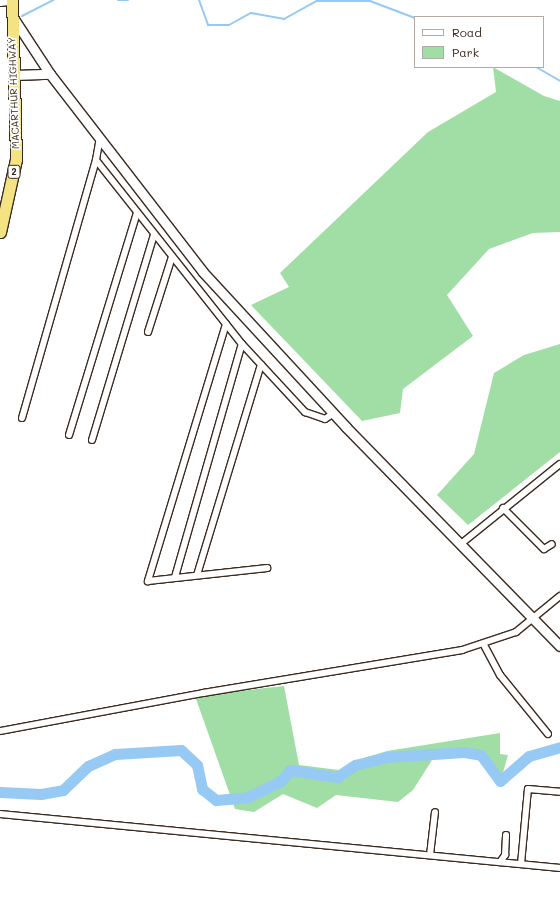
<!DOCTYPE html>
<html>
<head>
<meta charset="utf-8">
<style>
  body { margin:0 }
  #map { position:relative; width:560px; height:899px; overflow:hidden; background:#fff; font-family:Mali,sans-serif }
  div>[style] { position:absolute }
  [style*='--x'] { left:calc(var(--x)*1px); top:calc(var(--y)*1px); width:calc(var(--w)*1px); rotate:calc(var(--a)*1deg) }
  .green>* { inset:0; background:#a0dea6 }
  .stream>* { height:2px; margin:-1px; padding:0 1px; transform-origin:1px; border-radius:1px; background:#96c9f3 }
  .river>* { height:11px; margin:-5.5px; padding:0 5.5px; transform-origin:5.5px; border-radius:5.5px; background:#96c9f3 }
  .roads { filter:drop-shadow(1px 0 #3b2a1e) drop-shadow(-1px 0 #3b2a1e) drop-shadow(0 1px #3b2a1e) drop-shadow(0 -1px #3b2a1e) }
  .street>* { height:6px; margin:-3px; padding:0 3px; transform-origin:3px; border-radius:3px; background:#fff }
  .secondary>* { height:9px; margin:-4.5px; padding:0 4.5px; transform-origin:4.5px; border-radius:4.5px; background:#fff }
  .highway>* { height:11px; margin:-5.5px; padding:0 5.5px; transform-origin:5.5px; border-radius:5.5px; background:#f4e382 }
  span { translate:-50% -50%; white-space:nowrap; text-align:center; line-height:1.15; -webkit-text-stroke:3.5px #fff; paint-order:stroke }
  .shield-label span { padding:1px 3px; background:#fff; border:1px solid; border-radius:3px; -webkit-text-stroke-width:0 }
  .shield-label { font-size:9px; color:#3b2a1e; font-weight:700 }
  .street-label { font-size:10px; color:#3b2a1e }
  .legend { position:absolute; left:414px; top:16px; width:130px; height:52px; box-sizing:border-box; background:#fff; border:1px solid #b1aaa5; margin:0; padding:5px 7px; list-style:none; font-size:12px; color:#3b2a1e }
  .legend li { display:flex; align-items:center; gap:8px; height:20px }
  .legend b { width:20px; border:1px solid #b1aaa5 }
</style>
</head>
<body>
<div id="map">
  <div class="green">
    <i style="clip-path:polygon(493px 67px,544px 96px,560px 101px,560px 232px,533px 233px,489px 249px,447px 295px,473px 336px,403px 389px,400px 413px,362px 421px,251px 305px,289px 287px,280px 273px,428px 132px,496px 92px)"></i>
    <i style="clip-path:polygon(560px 344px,560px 452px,468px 525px,437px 495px,474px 454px,494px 373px,524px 355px)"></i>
    <i style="clip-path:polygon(284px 686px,299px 765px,339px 770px,351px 762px,387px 751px,500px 733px,500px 754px,508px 755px,500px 783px,480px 757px,464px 754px,432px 760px,413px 790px,398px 802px,336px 795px,317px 808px,283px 794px,254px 812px,235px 809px,195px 696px)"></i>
  </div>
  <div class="stream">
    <i style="--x:118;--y:0;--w:10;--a:0"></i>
    <i style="--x:199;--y:0;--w:27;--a:70"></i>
    <i style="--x:208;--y:25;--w:21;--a:0"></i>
    <i style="--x:229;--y:25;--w:25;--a:-29"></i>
    <i style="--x:251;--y:13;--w:34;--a:10"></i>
    <i style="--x:284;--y:19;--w:38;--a:-29"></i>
    <i style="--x:317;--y:1;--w:53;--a:0"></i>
    <i style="--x:370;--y:1;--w:48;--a:20.7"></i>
    <i style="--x:22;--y:16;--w:36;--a:-27"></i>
    <i style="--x:536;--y:67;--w:28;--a:30"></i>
  </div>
  <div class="river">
    <i style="--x:0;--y:792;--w:41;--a:2.8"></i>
    <i style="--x:41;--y:794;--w:22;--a:-10"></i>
    <i style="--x:63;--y:790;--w:35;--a:-44"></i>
    <i style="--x:88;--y:766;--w:30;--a:-24"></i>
    <i style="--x:115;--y:754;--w:66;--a:-3.5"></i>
    <i style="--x:181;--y:750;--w:22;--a:43"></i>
    <i style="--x:197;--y:765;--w:25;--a:78"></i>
    <i style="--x:202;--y:789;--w:18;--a:38"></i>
    <i style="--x:216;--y:800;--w:32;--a:-5"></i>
    <i style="--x:248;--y:797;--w:37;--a:-26"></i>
    <i style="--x:281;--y:781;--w:14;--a:-51"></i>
    <i style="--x:290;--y:770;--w:48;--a:8.5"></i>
    <i style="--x:337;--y:777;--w:22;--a:-34"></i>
    <i style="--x:355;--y:765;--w:32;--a:-14"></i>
    <i style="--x:386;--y:757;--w:78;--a:-3.7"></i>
    <i style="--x:464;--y:752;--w:17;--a:10"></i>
    <i style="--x:481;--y:755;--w:32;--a:54"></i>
    <i style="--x:500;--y:781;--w:38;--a:-41"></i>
    <i style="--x:529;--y:756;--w:32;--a:-16"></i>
  </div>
  <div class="roads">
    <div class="street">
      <i style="--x:100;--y:137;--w:23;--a:100"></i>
      <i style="--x:96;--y:160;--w:235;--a:51.6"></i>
      <i style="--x:242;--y:344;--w:93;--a:47.2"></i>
      <i style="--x:305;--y:412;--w:21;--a:19"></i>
      <i style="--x:325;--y:419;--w:11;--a:-34"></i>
      <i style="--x:226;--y:324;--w:269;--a:106.9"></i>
      <i style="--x:148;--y:581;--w:120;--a:-6.2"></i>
      <i style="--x:148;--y:332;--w:79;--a:-72.3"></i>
      <i style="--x:22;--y:418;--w:268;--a:-74"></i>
      <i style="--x:69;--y:435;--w:232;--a:-73"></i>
      <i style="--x:92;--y:440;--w:214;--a:-73.2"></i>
      <i style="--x:503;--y:508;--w:58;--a:45"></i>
      <i style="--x:544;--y:549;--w:9;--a:-32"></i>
      <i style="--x:462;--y:543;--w:126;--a:-38.9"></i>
      <i style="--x:197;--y:575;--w:220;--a:-73.1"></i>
      <i style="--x:175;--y:577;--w:242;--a:-74"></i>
      <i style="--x:484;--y:645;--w:34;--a:62"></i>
      <i style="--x:500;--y:675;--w:76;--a:50.9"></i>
      <i style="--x:0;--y:731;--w:207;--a:-10.6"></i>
      <i style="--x:203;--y:693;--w:263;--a:-9.4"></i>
      <i style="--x:462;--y:650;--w:57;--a:-18.4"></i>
      <i style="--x:516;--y:632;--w:57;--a:-39.3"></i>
      <i style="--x:0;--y:814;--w:563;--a:5.51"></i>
      <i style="--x:430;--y:855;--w:43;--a:-83.4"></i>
      <i style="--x:500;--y:862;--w:9;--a:-54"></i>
      <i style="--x:505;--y:855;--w:20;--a:-87"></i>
      <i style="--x:521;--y:864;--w:75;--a:-84.7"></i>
      <i style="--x:528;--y:789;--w:32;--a:5"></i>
    </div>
    <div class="secondary">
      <i style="--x:0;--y:1;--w:8;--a:-7"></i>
      <i style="--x:12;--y:16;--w:69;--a:56.8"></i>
      <i style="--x:50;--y:74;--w:250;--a:52.3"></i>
      <i style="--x:203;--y:272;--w:211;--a:47.3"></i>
      <i style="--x:346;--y:427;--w:306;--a:45.7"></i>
      <i style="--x:14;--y:75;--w:36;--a:-2"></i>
    </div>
    <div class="highway">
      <i style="--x:0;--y:232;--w:75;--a:-77.6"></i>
      <i style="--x:16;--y:159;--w:159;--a:-91.4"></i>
    </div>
  </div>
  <div class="shield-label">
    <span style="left:14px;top:172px">2</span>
  </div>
  <div class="street-label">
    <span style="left:14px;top:93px;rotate:-92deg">MACARTHUR HIGHWAY</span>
  </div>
  <ul class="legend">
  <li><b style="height:5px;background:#fff"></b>Road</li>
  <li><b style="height:11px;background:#a0dea6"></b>Park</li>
  </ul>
</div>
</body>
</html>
